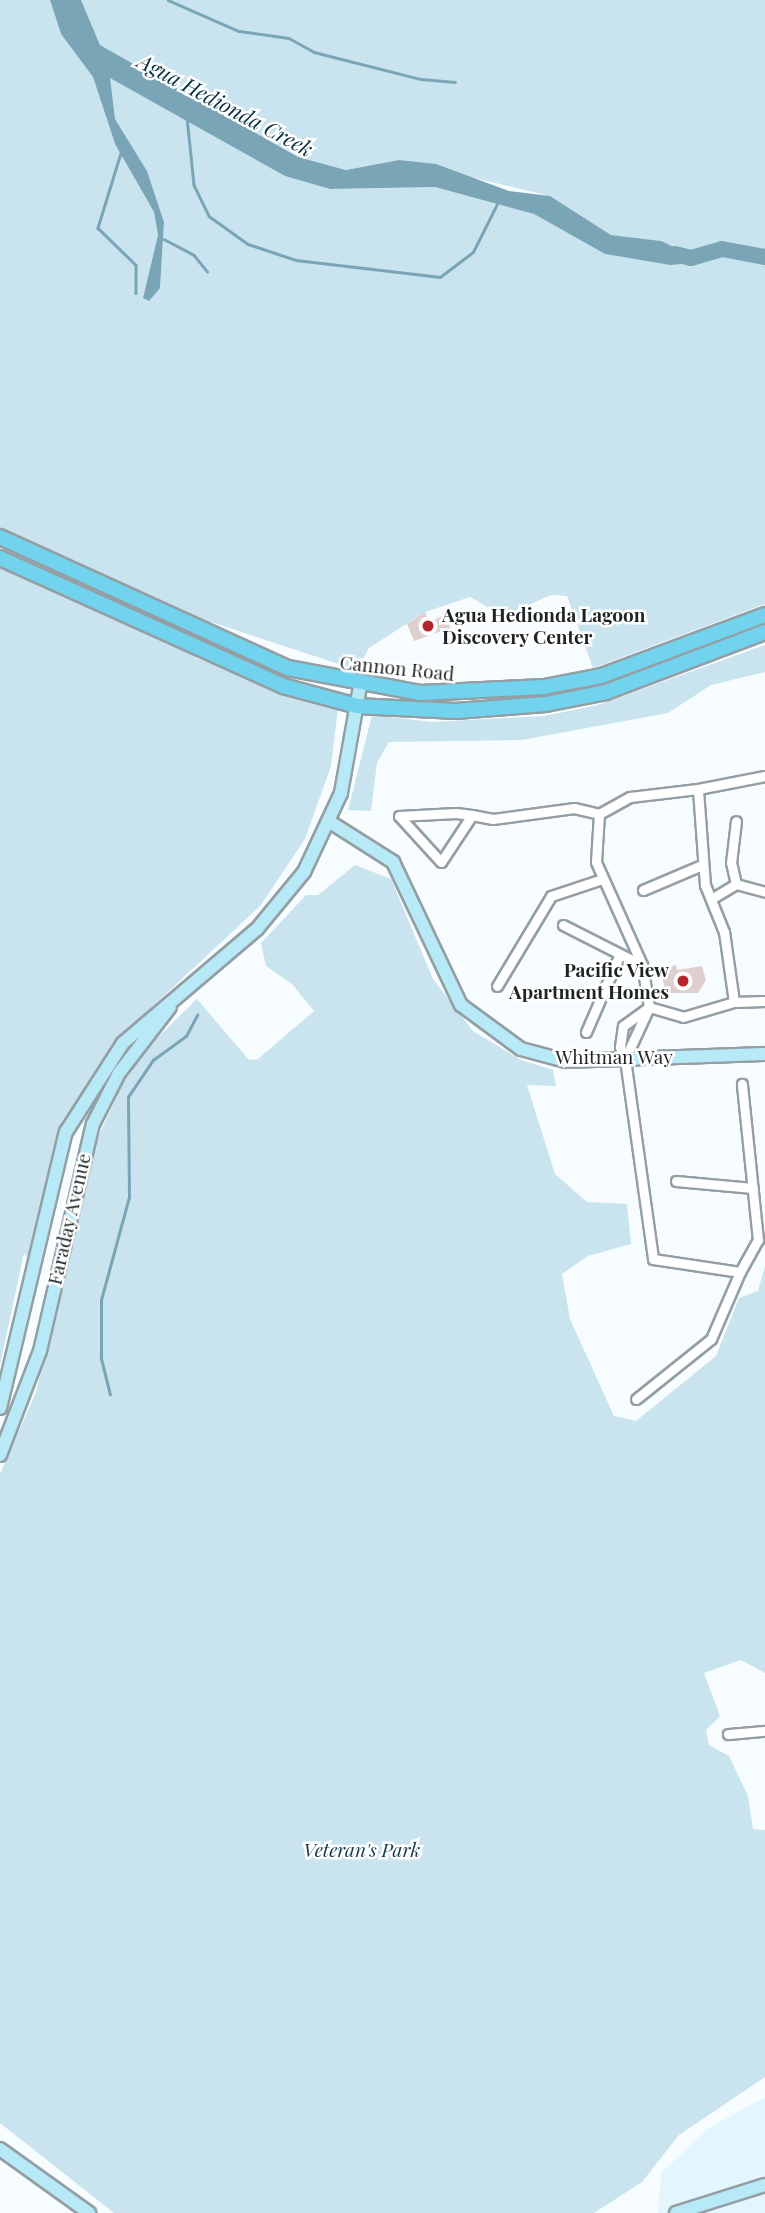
<!DOCTYPE html>
<html>
<head>
<meta charset="utf-8">
<style>
  body { margin:0 }
  #map { position:relative; width:765px; height:2213px; overflow:hidden; background:#f7fcfe; font-family:"Playfair Display",serif }
  div>[style] { position:absolute }
  [style*='--x'] { left:calc(var(--x)*1px); top:calc(var(--y)*1px); width:calc(var(--w)*1px); rotate:calc(var(--a)*1deg) }
  .built>* { inset:0; background:#e4f6fd }
  .green>* { inset:0; background:#c9e4ef }
  .water>* { inset:0; background:#79a5b6 }
  .stream>* { height:2.5px; margin:-1.25px; padding:0 1.25px; transform-origin:1.25px; border-radius:1.25px; background:#79a5b6 }
  .river>* { height:16px; margin:-8px; padding:0 8px; transform-origin:8px; border-radius:8px; background:#79a5b6 }
  .building>* { inset:0; background:#ded0cf }
  .roads { filter:drop-shadow(2px 0 #939fa4) drop-shadow(-2px 0 #939fa4) drop-shadow(0 2px #939fa4) drop-shadow(0 -2px #939fa4) }
  .street>* { height:9px; margin:-4.5px; padding:0 4.5px; transform-origin:4.5px; border-radius:4.5px; background:#fff }
  .secondary>* { height:12px; margin:-6px; padding:0 6px; transform-origin:6px; border-radius:6px; background:#b8e9f7 }
  .primary>* { height:14px; margin:-7px; padding:0 7px; transform-origin:7px; border-radius:7px; background:#72d3ee }
  .dots>* { width:19px; height:19px; translate:-50% -50%; box-sizing:border-box; border:4px solid #fff; border-radius:50% }
  span { translate:-50% -50%; white-space:nowrap; text-align:center; line-height:1.15; -webkit-text-stroke:5px #fff; paint-order:stroke }
  .poi-label { font-size:19px; color:#1e2325; font-weight:700 }
  .left { translate:0 -50%; text-align:left }
  .right { translate:-100% -50%; text-align:right }
  .street-label { font-size:19px; color:#1e2325 }
  .park-label { font-size:19px; color:#133a48; font-style:italic }
  .water-label { font-size:21px; color:#093240; font-style:italic }
</style>
</head>
<body>
<div id="map">
  <div class="built">
    <i style="clip-path:polygon(765px 2097px,765px 2213px,658px 2213px,661px 2173px,709px 2128px)"></i>
  </div>
  <div class="green">
    <i style="clip-path:polygon(0 0,50px 0,61px 34px,93px 77px,114px 142px,154px 212px,158px 235px,143px 298px,160px 288px,164px 222px,147px 171px,115px 119px,109px 77px,285px 176px,330px 189px,435px 187px,534px 214px,605px 254px,670px 265px,661px 241px,611px 235px,550px 196px,399px 160px,346px 170px,298px 157px,100px 45px,81px 0,765px 0,765px 604px,593px 668px,567px 596px,551px 595px,503px 616px,470px 597px,425px 612px,369px 648px,357px 670px,211px 622px,196px 658px,338px 709px,331px 766px,305px 839px,261px 905px,111px 1045px,68px 1114px,27px 1258px,24px 1253px,0 1365px,0 567px,30px 580px,44px 549px,0 528px)"></i>
    <i style="clip-path:polygon(765px 645px,765px 672px,711px 685px,668px 713px,522px 740px,389px 742px,377px 763px,371px 811px,348px 810px,372px 715px,432px 722px,544px 716px,598px 705px)"></i>
    <i style="clip-path:polygon(355px 865px,391px 879px,433px 979px,473px 1031px,521px 1060px,553px 1070px,556px 1086px,527px 1085px,555px 1174px,587px 1202px,627px 1204px,631px 1244px,588px 1256px,562px 1274px,570px 1319px,614px 1416px,636px 1421px,716px 1356px,739px 1298px,758px 1291px,765px 1266px,765px 1673px,741px 1660px,704px 1673px,720px 1716px,706px 1730px,709px 1745px,729px 1756px,748px 1796px,753px 1829px,765px 1830px,765px 2077px,679px 2135px,642px 2182px,594px 2213px,114px 2213px,0 2123px,0 1474px,36px 1392px,92px 1150px,122px 1085px,148px 1047px,197px 999px,249px 1060px,258px 1059px,314px 1011px,292px 984px,266px 966px,261px 943px,306px 895px,318px 895px)"></i>
  </div>
  <div class="water">
    <i style="clip-path:polygon(50px 0,81px 0,100px 45px,298px 157px,346px 170px,399px 160px,436px 164px,509px 191px,550px 196px,611px 235px,661px 241px,705px 262px,670px 265px,605px 254px,534px 214px,435px 187px,330px 189px,285px 176px,110px 78px,115px 119px,147px 171px,164px 222px,160px 288px,149px 301px,143px 298px,158px 235px,154px 212px,115px 144px,93px 77px,61px 34px)"></i>
  </div>
  <div class="stream">
    <i style="--x:168;--y:0;--w:77;--a:23.6"></i>
    <i style="--x:239;--y:31;--w:50;--a:8"></i>
    <i style="--x:289;--y:38;--w:29;--a:29"></i>
    <i style="--x:314;--y:52;--w:110;--a:14.2"></i>
    <i style="--x:421;--y:79;--w:34;--a:5"></i>
    <i style="--x:187;--y:117;--w:68;--a:84.1"></i>
    <i style="--x:194;--y:185;--w:34;--a:64"></i>
    <i style="--x:209;--y:216;--w:48;--a:35.7"></i>
    <i style="--x:248;--y:244;--w:51;--a:18.4"></i>
    <i style="--x:296;--y:260;--w:145;--a:6.7"></i>
    <i style="--x:440;--y:277;--w:41;--a:-37.1"></i>
    <i style="--x:473;--y:252;--w:54;--a:-63.4"></i>
    <i style="--x:122;--y:150;--w:82;--a:107.1"></i>
    <i style="--x:98;--y:228;--w:53;--a:44.2"></i>
    <i style="--x:136;--y:265;--w:28;--a:90"></i>
    <i style="--x:164;--y:239;--w:34;--a:28"></i>
    <i style="--x:194;--y:255;--w:21;--a:51"></i>
    <i style="--x:110;--y:1395;--w:38;--a:-104"></i>
    <i style="--x:101;--y:1358;--w:58;--a:-90"></i>
    <i style="--x:101;--y:1300;--w:107;--a:-74.8"></i>
    <i style="--x:129;--y:1197;--w:100;--a:-90.6"></i>
    <i style="--x:128;--y:1097;--w:45;--a:-56"></i>
    <i style="--x:153;--y:1060;--w:41;--a:-36"></i>
    <i style="--x:186;--y:1036;--w:24;--a:-62"></i>
  </div>
  <div class="river">
    <i style="--x:675;--y:254;--w:16;--a:14"></i>
    <i style="--x:691;--y:258;--w:32;--a:-16"></i>
    <i style="--x:722;--y:249;--w:44;--a:10.5"></i>
  </div>
  <div class="building">
    <i style="clip-path:polygon(425px 612px,429px 622px,447px 614px,450px 628px,414px 641px,407px 624px)"></i>
    <i style="clip-path:polygon(676px 965px,677px 970px,702px 966px,706px 980px,698px 993px,666px 993px,660px 969px)"></i>
  </div>
  <div class="roads">
    <div class="street">
      <i style="--x:599;--y:814;--w:48;--a:93.6"></i>
      <i style="--x:596;--y:862;--w:113;--a:65.9"></i>
      <i style="--x:642;--y:965;--w:43;--a:80.5"></i>
      <i style="--x:649;--y:1007;--w:57;--a:114.8"></i>
      <i style="--x:625;--y:1059;--w:13;--a:-113"></i>
      <i style="--x:620;--y:1047;--w:21;--a:-82"></i>
      <i style="--x:623;--y:1026;--w:32;--a:-36"></i>
      <i style="--x:472;--y:815;--w:56;--a:123.4"></i>
      <i style="--x:441;--y:862;--w:62;--a:-132.4"></i>
      <i style="--x:399;--y:816;--w:57;--a:-3"></i>
      <i style="--x:456;--y:813;--w:16;--a:7"></i>
      <i style="--x:472;--y:815;--w:21;--a:11"></i>
      <i style="--x:493;--y:819;--w:82;--a:-7.7"></i>
      <i style="--x:574;--y:808;--w:26;--a:13"></i>
      <i style="--x:599;--y:814;--w:35;--a:-29"></i>
      <i style="--x:630;--y:797;--w:68;--a:-6.7"></i>
      <i style="--x:736;--y:884;--w:30;--a:15"></i>
      <i style="--x:643;--y:890;--w:64;--a:-23"></i>
      <i style="--x:711;--y:899;--w:29;--a:-31"></i>
      <i style="--x:736;--y:884;--w:22;--a:-103"></i>
      <i style="--x:731;--y:863;--w:42;--a:-83.2"></i>
      <i style="--x:563;--y:925;--w:89;--a:26.9"></i>
      <i style="--x:497;--y:986;--w:105;--a:-59"></i>
      <i style="--x:551;--y:896;--w:54;--a:-18.4"></i>
      <i style="--x:734;--y:1002;--w:71;--a:-98.1"></i>
      <i style="--x:724;--y:932;--w:51;--a:-112"></i>
      <i style="--x:705;--y:885;--w:96;--a:-94.2"></i>
      <i style="--x:698;--y:789;--w:68;--a:-11"></i>
      <i style="--x:649;--y:1007;--w:35;--a:16"></i>
      <i style="--x:683;--y:1017;--w:53;--a:-16.4"></i>
      <i style="--x:734;--y:1002;--w:31;--a:-2"></i>
      <i style="--x:586;--y:1032;--w:83;--a:-66.5"></i>
      <i style="--x:625;--y:1059;--w:202;--a:82"></i>
      <i style="--x:653;--y:1259;--w:88;--a:8.5"></i>
      <i style="--x:740;--y:1272;--w:73;--a:113.4"></i>
      <i style="--x:711;--y:1339;--w:96;--a:141.3"></i>
      <i style="--x:676;--y:1181;--w:77;--a:5.2"></i>
      <i style="--x:740;--y:1272;--w:37;--a:-61"></i>
      <i style="--x:758;--y:1240;--w:157;--a:-95.9"></i>
      <i style="--x:728;--y:1734;--w:37;--a:-5"></i>
    </div>
    <div class="secondary">
      <i style="--x:330;--y:822;--w:75;--a:32.4"></i>
      <i style="--x:393;--y:862;--w:158;--a:64.6"></i>
      <i style="--x:461;--y:1005;--w:74;--a:36.3"></i>
      <i style="--x:521;--y:1049;--w:47;--a:14.9"></i>
      <i style="--x:566;--y:1061;--w:199;--a:-2"></i>
      <i style="--x:0;--y:1408;--w:284;--a:-76.6"></i>
      <i style="--x:66;--y:1132;--w:106;--a:-57.4"></i>
      <i style="--x:123;--y:1043;--w:176;--a:-40.4"></i>
      <i style="--x:257;--y:929;--w:74;--a:-50.5"></i>
      <i style="--x:304;--y:872;--w:87;--a:-64.9"></i>
      <i style="--x:341;--y:793;--w:109;--a:-79.9"></i>
      <i style="--x:0;--y:1455;--w:111;--a:-69"></i>
      <i style="--x:40;--y:1351;--w:233;--a:-76.9"></i>
      <i style="--x:93;--y:1124;--w:57;--a:-63"></i>
      <i style="--x:119;--y:1073;--w:83;--a:-52.3"></i>
      <i style="--x:0;--y:2149;--w:110;--a:35.7"></i>
      <i style="--x:676;--y:2213;--w:93;--a:-17.5"></i>
    </div>
    <div class="primary">
      <i style="--x:0;--y:537;--w:316;--a:24.5"></i>
      <i style="--x:288;--y:668;--w:134;--a:10.7"></i>
      <i style="--x:420;--y:693;--w:124;--a:-2.8"></i>
      <i style="--x:544;--y:687;--w:58;--a:-10.9"></i>
      <i style="--x:601;--y:676;--w:175;--a:-20.4"></i>
      <i style="--x:0;--y:558;--w:311;--a:24.3"></i>
      <i style="--x:283;--y:686;--w:77;--a:15.1"></i>
      <i style="--x:357;--y:706;--w:99;--a:2.9"></i>
      <i style="--x:456;--y:711;--w:90;--a:-4.4"></i>
      <i style="--x:546;--y:704;--w:61;--a:-11.3"></i>
      <i style="--x:606;--y:692;--w:170;--a:-20.7"></i>
    </div>
  </div>
  <div class="dots">
    <i style="left:428px;top:626px;background:#b5242d"></i>
    <i style="left:683px;top:981px;background:#b5242d"></i>
  </div>
  <div class="poi-label">
    <span class="left" style="left:442px;top:626px">Agua Hedionda Lagoon<br>Discovery Center</span>
    <span class="right" style="left:669px;top:981px">Pacific View<br>Apartment Homes</span>
  </div>
  <div class="street-label">
    <span style="left:397px;top:668px;rotate:6deg">Cannon Road</span>
    <span style="left:614px;top:1057px">Whitman Way</span>
    <span style="left:69px;top:1219px;rotate:-77deg">Faraday Avenue</span>
  </div>
  <div class="park-label">
    <span style="left:362px;top:1850px">Veteran's Park</span>
  </div>
  <div class="water-label">
    <span style="left:226px;top:104px;rotate:28deg">Agua Hedionda Creek</span>
  </div>
</div>
</body>
</html>
